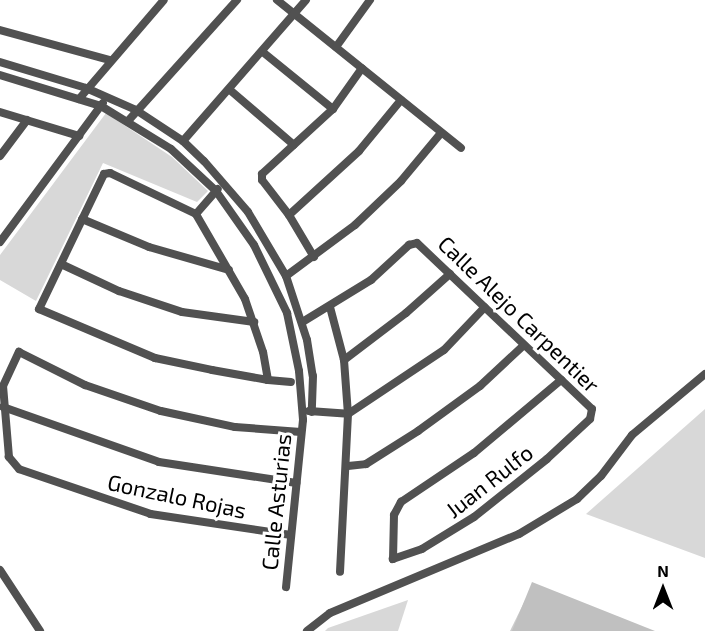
<!DOCTYPE html>
<html>
<head>
<meta charset="utf-8">
<style>
  body { margin:0 }
  #map { position:relative; width:705px; height:631px; overflow:hidden; background:#fff; font-family:"Exo 2",sans-serif }
  div>[style] { position:absolute }
  [style*='--x'] { left:calc(var(--x)*1px); top:calc(var(--y)*1px); width:calc(var(--w)*1px); rotate:calc(var(--a)*1deg) }
  .green>* { inset:0; background:#d8d8d8 }
  .shadow>* { inset:0; background:#0003 }
  .building>* { inset:0; background:#c0c0c0 }
  .street>* { height:8px; margin:-4px; padding:0 4px; transform-origin:4px; border-radius:4px; background:#515151 }
  span { translate:-50% -50%; white-space:nowrap; text-align:center; line-height:1.15; -webkit-text-stroke:6px #fff; paint-order:stroke }
  .street-label { font-size:22px; color:#000 }
  .north { position:absolute; left:633px; top:559px; width:60px; height:60px; -webkit-text-stroke:4px #fff; paint-order:stroke; rotate:0deg; font-size:16px; font-weight:700; line-height:24px; text-align:center; color:#000 }
  .north::after { content:''; display:block; margin:auto; width:21px; height:27px; background:#000; clip-path:polygon(50% 0,100% 100%,50% 72%,0 100%) }
</style>
</head>
<body>
<div id="map">
  <div class="green">
    <i style="clip-path:polygon(106px 113px,172px 157px,208px 191px,197px 202px,103px 163px,36px 301px,0 280px,0 255px)"></i>
    <i style="clip-path:polygon(705px 409px,705px 558px,586px 514px)"></i>
    <i style="clip-path:polygon(408px 600px,398px 631px,325px 631px,328px 628px)"></i>
  </div>
  <div class="shadow">
    <i style="clip-path:polygon(533px 584px,653px 631px,510px 631px)"></i>
  </div>
  <div class="building">
    <i style="clip-path:polygon(532px 582px,655px 631px,512px 631px)"></i>
  </div>
  <div class="street">
    <i style="--x:277;--y:0;--w:236;--a:38.8"></i>
    <i style="--x:0;--y:30;--w:114;--a:15.3"></i>
    <i style="--x:336;--y:47;--w:58;--a:-54.1"></i>
    <i style="--x:264;--y:53;--w:89;--a:39.1"></i>
    <i style="--x:0;--y:62;--w:90;--a:16.8"></i>
    <i style="--x:86;--y:88;--w:55;--a:23.7"></i>
    <i style="--x:136;--y:110;--w:56;--a:33.4"></i>
    <i style="--x:183;--y:141;--w:29;--a:44"></i>
    <i style="--x:204;--y:161;--w:67;--a:49.2"></i>
    <i style="--x:248;--y:212;--w:74;--a:59.3"></i>
    <i style="--x:286;--y:276;--w:67;--a:71.8"></i>
    <i style="--x:307;--y:340;--w:36;--a:81"></i>
    <i style="--x:313;--y:376;--w:36;--a:92"></i>
    <i style="--x:0;--y:75;--w:106;--a:17.1"></i>
    <i style="--x:101;--y:106;--w:82;--a:31.6"></i>
    <i style="--x:171;--y:149;--w:62;--a:43"></i>
    <i style="--x:216;--y:191;--w:66;--a:54.9"></i>
    <i style="--x:254;--y:245;--w:76;--a:64.1"></i>
    <i style="--x:287;--y:313;--w:59;--a:78.3"></i>
    <i style="--x:299;--y:371;--w:49;--a:85.3"></i>
    <i style="--x:303;--y:420;--w:168;--a:95.8"></i>
    <i style="--x:230;--y:90;--w:84;--a:40.7"></i>
    <i style="--x:79;--y:99;--w:130;--a:-49.4"></i>
    <i style="--x:0;--y:112;--w:83;--a:16.9"></i>
    <i style="--x:128;--y:121;--w:163;--a:-48"></i>
    <i style="--x:183;--y:141;--w:187;--a:-48.9"></i>
    <i style="--x:0;--y:156;--w:45;--a:-53.1"></i>
    <i style="--x:196;--y:214;--w:33;--a:-49"></i>
    <i style="--x:289;--y:215;--w:95;--a:-42.4"></i>
    <i style="--x:359;--y:151;--w:66;--a:-50.5"></i>
    <i style="--x:82;--y:219;--w:73;--a:22.7"></i>
    <i style="--x:149;--y:247;--w:83;--a:16"></i>
    <i style="--x:0;--y:242;--w:173;--a:-53.5"></i>
    <i style="--x:314;--y:257;--w:49;--a:-120.8"></i>
    <i style="--x:289;--y:215;--w:44;--a:-127.6"></i>
    <i style="--x:262;--y:180;--w:6;--a:-90"></i>
    <i style="--x:262;--y:174;--w:96;--a:-42.5"></i>
    <i style="--x:333;--y:109;--w:50;--a:-54.7"></i>
    <i style="--x:61;--y:264;--w:64;--a:25"></i>
    <i style="--x:119;--y:291;--w:66;--a:18.4"></i>
    <i style="--x:182;--y:312;--w:73;--a:7.9"></i>
    <i style="--x:286;--y:276;--w:86;--a:-36.5"></i>
    <i style="--x:355;--y:225;--w:64;--a:-43.7"></i>
    <i style="--x:401;--y:181;--w:62;--a:-50.2"></i>
    <i style="--x:330;--y:307;--w:55;--a:75.2"></i>
    <i style="--x:344;--y:360;--w:54;--a:85.8"></i>
    <i style="--x:348;--y:414;--w:158;--a:92.9"></i>
    <i style="--x:304;--y:321;--w:79;--a:-31.5"></i>
    <i style="--x:371;--y:280;--w:52;--a:-42.6"></i>
    <i style="--x:409;--y:245;--w:8;--a:-14"></i>
    <i style="--x:417;--y:243;--w:241;--a:43.5"></i>
    <i style="--x:592;--y:409;--w:10;--a:101"></i>
    <i style="--x:590;--y:419;--w:59;--a:137.1"></i>
    <i style="--x:547;--y:459;--w:93;--a:141.5"></i>
    <i style="--x:474;--y:517;--w:61;--a:148.4"></i>
    <i style="--x:422;--y:549;--w:31;--a:161"></i>
    <i style="--x:393;--y:559;--w:44;--a:-88.7"></i>
    <i style="--x:394;--y:515;--w:15;--a:-62"></i>
    <i style="--x:401;--y:502;--w:88;--a:-33.9"></i>
    <i style="--x:474;--y:453;--w:114;--a:-40"></i>
    <i style="--x:344;--y:360;--w:78;--a:-37.2"></i>
    <i style="--x:406;--y:313;--w:59;--a:-41.6"></i>
    <i style="--x:268;--y:380;--w:28;--a:-100"></i>
    <i style="--x:263;--y:352;--w:56;--a:-108.8"></i>
    <i style="--x:245;--y:299;--w:98;--a:-120"></i>
    <i style="--x:196;--y:214;--w:95;--a:-154.5"></i>
    <i style="--x:110;--y:173;--w:6;--a:171"></i>
    <i style="--x:104;--y:174;--w:150;--a:115.7"></i>
    <i style="--x:39;--y:309;--w:126;--a:22.9"></i>
    <i style="--x:155;--y:358;--w:58;--a:11.9"></i>
    <i style="--x:212;--y:370;--w:57;--a:10.1"></i>
    <i style="--x:268;--y:380;--w:23;--a:5"></i>
    <i style="--x:3;--y:407;--w:165;--a:19.4"></i>
    <i style="--x:159;--y:462;--w:139;--a:8.7"></i>
    <i style="--x:309;--y:411;--w:39;--a:4"></i>
    <i style="--x:348;--y:414;--w:115;--a:-33.7"></i>
    <i style="--x:444;--y:350;--w:59;--a:-46.4"></i>
    <i style="--x:348;--y:466;--w:18;--a:-6"></i>
    <i style="--x:366;--y:464;--w:62;--a:-32.4"></i>
    <i style="--x:418;--y:431;--w:77;--a:-36"></i>
    <i style="--x:480;--y:386;--w:60;--a:-43"></i>
    <i style="--x:291;--y:535;--w:142;--a:-171.5"></i>
    <i style="--x:151;--y:514;--w:139;--a:-161.2"></i>
    <i style="--x:19;--y:469;--w:16;--a:-130"></i>
    <i style="--x:9;--y:457;--w:71;--a:-94.8"></i>
    <i style="--x:3;--y:386;--w:38;--a:-65"></i>
    <i style="--x:19;--y:352;--w:74;--a:26.6"></i>
    <i style="--x:85;--y:385;--w:80;--a:18.9"></i>
    <i style="--x:161;--y:411;--w:76;--a:12.2"></i>
    <i style="--x:235;--y:427;--w:66;--a:4.3"></i>
    <i style="--x:0;--y:570;--w:73;--a:56.7"></i>
    <i style="--x:307;--y:631;--w:29;--a:-38"></i>
    <i style="--x:330;--y:613;--w:205;--a:-22.7"></i>
    <i style="--x:519;--y:534;--w:68;--a:-31.1"></i>
    <i style="--x:577;--y:499;--w:33;--a:-44"></i>
    <i style="--x:601;--y:476;--w:51;--a:-52.9"></i>
    <i style="--x:632;--y:435;--w:95;--a:-39.9"></i>
  </div>
  <div class="street-label">
    <span style="left:519px;top:314px;rotate:44deg">Calle Alejo Carpentier</span>
    <span style="left:489px;top:481px;rotate:-38deg">Juan Rulfo</span>
    <span style="left:177px;top:496px;rotate:12deg">Gonzalo Rojas</span>
    <span style="left:276px;top:502px;rotate:-84deg">Calle Asturias</span>
  </div>
  <div class="north">N</div>
</div>
</body>
</html>
